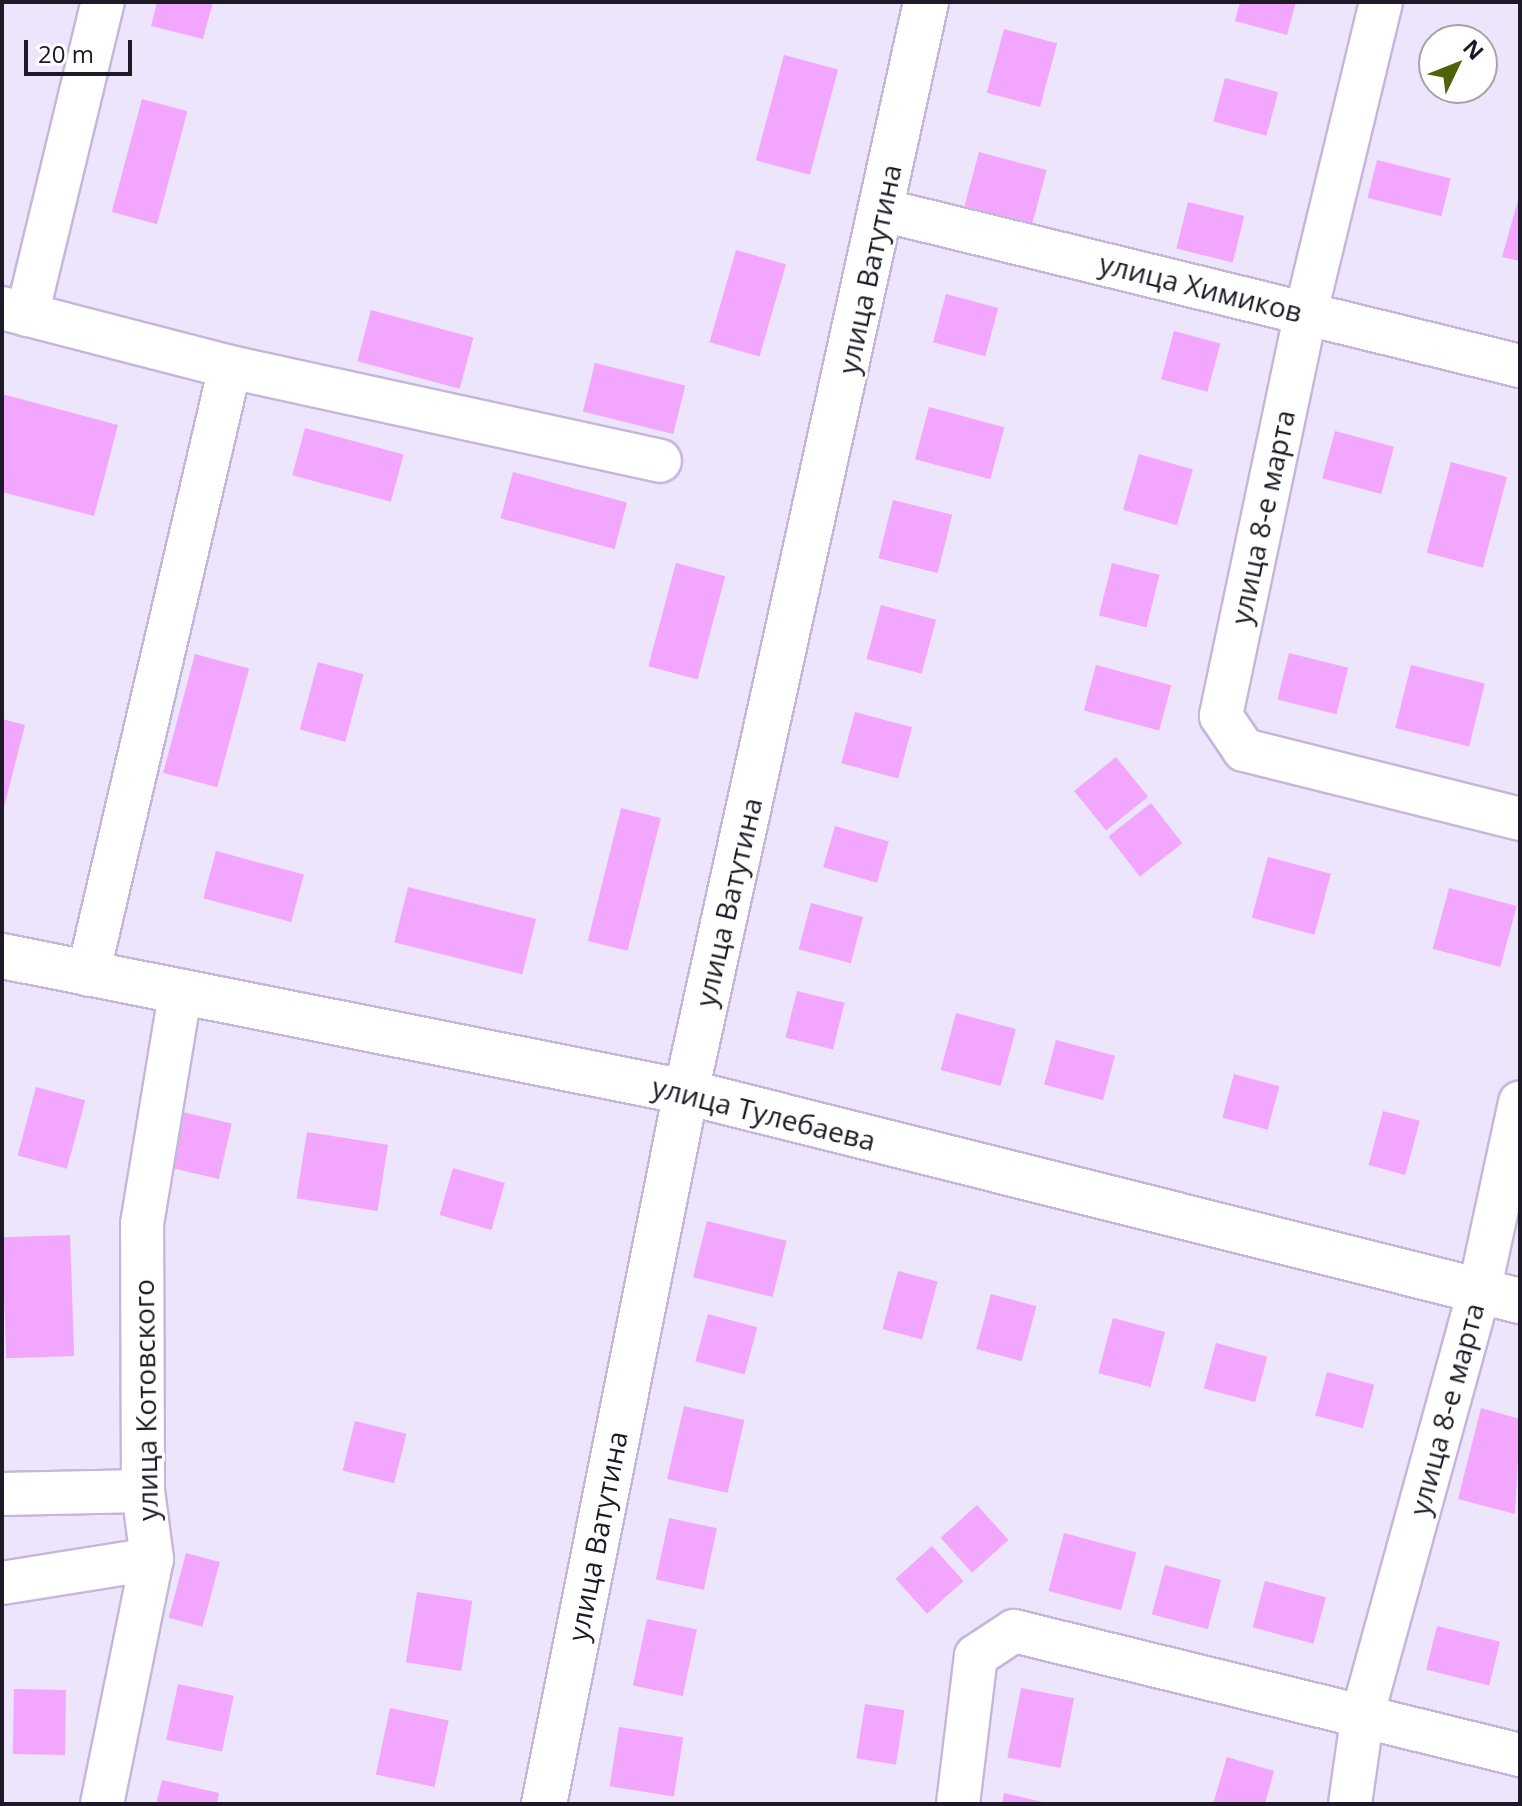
<!DOCTYPE html>
<html>
<head>
<meta charset="utf-8">
<style>
  body { margin:0 }
  #map { position:relative; width:1522px; height:1806px; overflow:hidden; background:#ede5fc; font-family:"Open Sans",sans-serif }
  div>[style] { position:absolute }
  [style*='--x'] { left:calc(var(--x)*1px); top:calc(var(--y)*1px); width:calc(var(--w)*1px); rotate:calc(var(--a)*1deg) }
  .building>* { inset:0; background:#f3a6fe; transform-origin:0 0 }
  .roads { filter:drop-shadow(2px 0 #c5b7dc) drop-shadow(-2px 0 #c5b7dc) drop-shadow(0 2px #c5b7dc) drop-shadow(0 -2px #c5b7dc) }
  .minor>* { height:42px; margin:-21px; padding:0 21px; transform-origin:21px; border-radius:21px; background:#fff }
  .tertiary>* { height:44px; margin:-22px; padding:0 22px; transform-origin:22px; border-radius:22px; background:#fff }
  span { translate:-50% -50%; white-space:nowrap; text-align:center; line-height:1.15; -webkit-text-stroke:6px #fff; paint-order:stroke }
  .street-label { font-size:28px; color:#1e1926 }
  .frame { position:absolute; inset:0; border:4px solid #1e1926; pointer-events:none }
  .north { position:absolute; left:1418px; top:24px; width:80px; height:80px; box-sizing:border-box; background:#fff; border:2px solid #a5a3a8; border-radius:50%; rotate:47deg; font-size:22px; font-weight:700; line-height:32px; text-align:center; color:#1e1926 }
  .north::after { content:''; display:block; margin:auto; width:28px; height:36px; background:#4e620a; clip-path:polygon(50% 0,100% 100%,50% 72%,0 100%) }
  .scale { position:absolute; left:24px; top:40px; width:108px; height:36px; box-sizing:border-box; border:4px solid #1e1926; border-top:0; padding-left:10px; font-size:24px; line-height:28px; white-space:nowrap; color:#1e1926; -webkit-text-stroke:6px #fff; paint-order:stroke }
</style>
</head>
<body>
<div id="map">
  <div class="building">
    <i style="clip-path:polygon(157px 2px,213px 2px,203px 39px,151px 26px)"></i>
    <i style="clip-path:polygon(1240px 2px,1296px 2px,1287px 35px,1235px 21px)"></i>
    <i style="left:1004px;top:29px;width:55px;height:66px;rotate:15deg"></i>
    <i style="left:784px;top:55px;width:56px;height:109px;rotate:15deg"></i>
    <i style="left:1225px;top:78px;width:55px;height:45px;rotate:15deg"></i>
    <i style="left:142px;top:99px;width:47px;height:117px;rotate:15deg"></i>
    <i style="left:979px;top:152px;width:70px;height:56px;rotate:15deg"></i>
    <i style="left:1377px;top:160px;width:76px;height:39px;rotate:14deg"></i>
    <i style="clip-path:polygon(1520px 193px,1520px 261px,1502px 257px)"></i>
    <i style="left:1188px;top:202px;width:58px;height:48px;rotate:14deg"></i>
    <i style="left:736px;top:250px;width:52px;height:96px;rotate:16deg"></i>
    <i style="left:946px;top:294px;width:54px;height:50px;rotate:15deg"></i>
    <i style="left:371px;top:310px;width:106px;height:53px;rotate:15deg"></i>
    <i style="left:1174px;top:331px;width:48px;height:50px;rotate:15deg"></i>
    <i style="left:595px;top:363px;width:93px;height:50px;rotate:14deg"></i>
    <i style="clip-path:polygon(2px 394px,118px 425px,94px 516px,2px 492px)"></i>
    <i style="left:929px;top:407px;width:78px;height:54px;rotate:15deg"></i>
    <i style="left:305px;top:428px;width:102px;height:49px;rotate:15deg"></i>
    <i style="left:1335px;top:431px;width:61px;height:49px;rotate:15deg"></i>
    <i style="left:1139px;top:454px;width:56px;height:58px;rotate:16deg"></i>
    <i style="left:1451px;top:462px;width:58px;height:94px;rotate:15deg"></i>
    <i style="left:513px;top:472px;width:118px;height:48px;rotate:15deg"></i>
    <i style="left:893px;top:500px;width:61px;height:60px;rotate:14deg"></i>
    <i style="left:676px;top:563px;width:51px;height:107px;rotate:15deg"></i>
    <i style="left:1112px;top:563px;width:49px;height:54px;rotate:14deg"></i>
    <i style="left:881px;top:605px;width:57px;height:56px;rotate:15deg"></i>
    <i style="left:1289px;top:653px;width:61px;height:48px;rotate:14deg"></i>
    <i style="left:195px;top:654px;width:56px;height:123px;rotate:15deg"></i>
    <i style="left:318px;top:662px;width:47px;height:70px;rotate:15deg"></i>
    <i style="left:1096px;top:665px;width:78px;height:47px;rotate:15deg"></i>
    <i style="left:1411px;top:665px;width:76px;height:65px;rotate:14deg"></i>
    <i style="left:855px;top:712px;width:59px;height:53px;rotate:15deg"></i>
    <i style="clip-path:polygon(2px 719px,25px 725px,3px 811px,2px 811px)"></i>
    <i style="left:1116px;top:757px;width:51px;height:54px;rotate:51deg"></i>
    <i style="left:1151px;top:803px;width:51px;height:54px;rotate:52deg"></i>
    <i style="left:621px;top:808px;width:41px;height:137px;rotate:14deg"></i>
    <i style="left:835px;top:826px;width:56px;height:43px;rotate:16deg"></i>
    <i style="left:216px;top:851px;width:91px;height:49px;rotate:15deg"></i>
    <i style="left:1268px;top:857px;width:65px;height:63px;rotate:15deg"></i>
    <i style="left:408px;top:887px;width:132px;height:57px;rotate:14deg"></i>
    <i style="left:1449px;top:888px;width:70px;height:63px;rotate:15deg"></i>
    <i style="left:811px;top:903px;width:54px;height:48px;rotate:15deg"></i>
    <i style="left:797px;top:991px;width:49px;height:48px;rotate:14deg"></i>
    <i style="left:956px;top:1013px;width:62px;height:59px;rotate:15deg"></i>
    <i style="left:1056px;top:1040px;width:61px;height:46px;rotate:15deg"></i>
    <i style="left:1234px;top:1074px;width:47px;height:45px;rotate:15deg"></i>
    <i style="left:36px;top:1087px;width:51px;height:71px;rotate:15deg"></i>
    <i style="left:1383px;top:1111px;width:38px;height:56px;rotate:15deg"></i>
    <i style="left:182px;top:1112px;width:51px;height:57px;rotate:13deg"></i>
    <i style="left:307px;top:1132px;width:82px;height:67px;rotate:9deg"></i>
    <i style="left:453px;top:1168px;width:54px;height:49px;rotate:16deg"></i>
    <i style="left:707px;top:1221px;width:82px;height:58px;rotate:14deg"></i>
    <i style="left:70px;top:1235px;width:121px;height:68px;rotate:88deg"></i>
    <i style="left:898px;top:1271px;width:41px;height:60px;rotate:15deg"></i>
    <i style="left:991px;top:1294px;width:47px;height:57px;rotate:15deg"></i>
    <i style="left:708px;top:1314px;width:51px;height:49px;rotate:15deg"></i>
    <i style="left:1113px;top:1318px;width:54px;height:57px;rotate:15deg"></i>
    <i style="left:1216px;top:1343px;width:53px;height:47px;rotate:15deg"></i>
    <i style="left:1327px;top:1372px;width:49px;height:45px;rotate:15deg"></i>
    <i style="left:684px;top:1406px;width:62px;height:75px;rotate:13deg"></i>
    <i style="clip-path:polygon(1481px 1408px,1520px 1419px,1515px 1514px,1458px 1499px)"></i>
    <i style="left:355px;top:1421px;width:53px;height:51px;rotate:14deg"></i>
    <i style="left:977px;top:1505px;width:47px;height:49px;rotate:48deg"></i>
    <i style="left:669px;top:1518px;width:49px;height:63px;rotate:12deg"></i>
    <i style="left:1064px;top:1533px;width:75px;height:60px;rotate:15deg"></i>
    <i style="left:932px;top:1546px;width:47px;height:49px;rotate:48deg"></i>
    <i style="left:186px;top:1553px;width:35px;height:67px;rotate:15deg"></i>
    <i style="left:1165px;top:1565px;width:58px;height:51px;rotate:15deg"></i>
    <i style="left:1265px;top:1581px;width:63px;height:48px;rotate:15deg"></i>
    <i style="left:417px;top:1592px;width:56px;height:71px;rotate:9deg"></i>
    <i style="left:647px;top:1619px;width:51px;height:68px;rotate:12deg"></i>
    <i style="left:1437px;top:1626px;width:65px;height:45px;rotate:14deg"></i>
    <i style="left:178px;top:1684px;width:57px;height:57px;rotate:12deg"></i>
    <i style="left:1021px;top:1688px;width:54px;height:71px;rotate:11deg"></i>
    <i style="left:14px;top:1689px;width:52px;height:65px;rotate:1deg"></i>
    <i style="left:865px;top:1704px;width:40px;height:55px;rotate:9deg"></i>
    <i style="left:390px;top:1708px;width:60px;height:68px;rotate:12deg"></i>
    <i style="left:619px;top:1727px;width:65px;height:60px;rotate:9deg"></i>
    <i style="clip-path:polygon(1227px 1757px,1274px 1771px,1265px 1804px,1213px 1804px)"></i>
    <i style="clip-path:polygon(162px 1780px,219px 1793px,217px 1804px,156px 1804px)"></i>
    <i style="clip-path:polygon(1004px 1793px,1047px 1803px,1047px 1804px,1002px 1804px)"></i>
  </div>
  <div class="roads">
    <div class="minor">
      <i style="--x:1381;--y:2;--w:319;--a:103.6"></i>
      <i style="--x:1306;--y:312;--w:413;--a:101.9"></i>
      <i style="--x:1221;--y:716;--w:41;--a:55.9"></i>
      <i style="--x:1244;--y:750;--w:284;--a:14"></i>
      <i style="--x:882;--y:210;--w:657;--a:13.74"></i>
      <i style="--x:2;--y:308;--w:236;--a:14.5"></i>
      <i style="--x:230;--y:367;--w:624;--a:103.15"></i>
      <i style="--x:27;--y:315;--w:322;--a:-76.4"></i>
      <i style="--x:230;--y:367;--w:440;--a:12.3"></i>
      <i style="--x:2;--y:1494;--w:141;--a:-1.2"></i>
      <i style="--x:2;--y:1583;--w:152;--a:-9.1"></i>
      <i style="--x:102;--y:1804;--w:250;--a:-78.5"></i>
      <i style="--x:152;--y:1559;--w:69;--a:-97.5"></i>
      <i style="--x:143;--y:1491;--w:267;--a:-90.2"></i>
      <i style="--x:142;--y:1224;--w:232;--a:-80.6"></i>
      <i style="--x:958;--y:1804;--w:149;--a:-83.1"></i>
      <i style="--x:976;--y:1656;--w:45;--a:-33.3"></i>
      <i style="--x:1014;--y:1631;--w:521;--a:13.77"></i>
      <i style="--x:1350;--y:1804;--w:92;--a:-81.9"></i>
      <i style="--x:1363;--y:1713;--w:437;--a:-74.6"></i>
      <i style="--x:1479;--y:1292;--w:194;--a:-77.8"></i>
    </div>
    <div class="tertiary">
      <i style="--x:2;--y:956;--w:697;--a:11.25"></i>
      <i style="--x:686;--y:1092;--w:860;--a:14.07"></i>
      <i style="--x:544;--y:1804;--w:726;--a:-78.72"></i>
      <i style="--x:686;--y:1092;--w:1116;--a:-77.58"></i>
    </div>
  </div>
  <div class="street-label">
    <span style="left:869px;top:269px;rotate:-78deg">улица Ватутина</span>
    <span style="left:1201px;top:287px;rotate:14deg">улица Химиков</span>
    <span style="left:1262px;top:517px;rotate:-78deg">улица 8-е марта</span>
    <span style="left:728px;top:902px;rotate:-77deg">улица Ватутина</span>
    <span style="left:764px;top:1113px;rotate:14deg">улица Тулебаева</span>
    <span style="left:145px;top:1400px;rotate:-91deg">улица Котовского</span>
    <span style="left:1446px;top:1409px;rotate:-75deg">улица 8-е марта</span>
    <span style="left:597px;top:1536px;rotate:-79deg">улица Ватутина</span>
  </div>
  <div class="frame"></div>
  <div class="north">N</div>
  <div class="scale">20 m</div>
</div>
</body>
</html>
